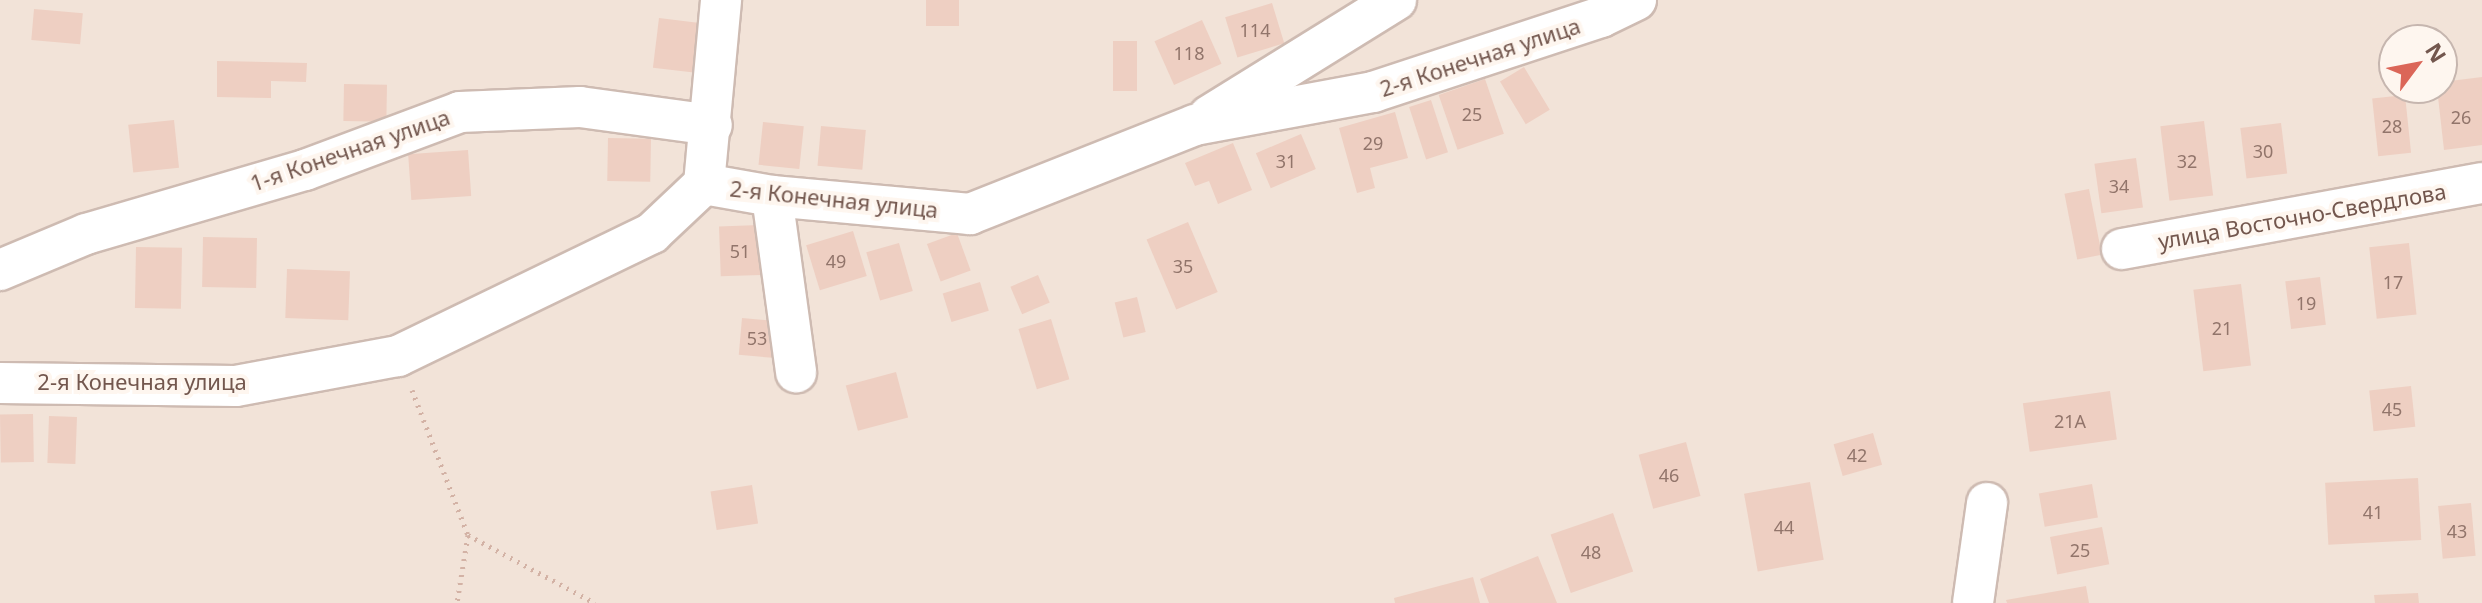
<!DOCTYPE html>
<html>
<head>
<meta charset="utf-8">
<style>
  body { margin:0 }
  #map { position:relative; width:2482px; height:603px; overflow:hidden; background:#fbf2e9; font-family:"Noto Sans",sans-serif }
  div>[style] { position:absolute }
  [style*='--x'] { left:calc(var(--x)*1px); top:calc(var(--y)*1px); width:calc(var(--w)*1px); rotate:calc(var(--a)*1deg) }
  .residential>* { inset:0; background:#f2e3d8 }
  .building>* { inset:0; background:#eecfc2; transform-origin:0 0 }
  .path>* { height:5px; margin-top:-2.5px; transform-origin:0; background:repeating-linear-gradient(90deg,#d3b2a5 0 2px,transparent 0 8px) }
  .roads { filter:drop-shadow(2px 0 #cebbb2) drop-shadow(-2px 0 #cebbb2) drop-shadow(0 2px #cebbb2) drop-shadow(0 -2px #cebbb2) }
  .minor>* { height:40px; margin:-20px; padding:0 20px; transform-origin:20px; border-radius:20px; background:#fff }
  span { translate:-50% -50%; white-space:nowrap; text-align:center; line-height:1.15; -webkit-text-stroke:8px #fef6ef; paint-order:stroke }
  .number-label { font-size:18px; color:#92756b }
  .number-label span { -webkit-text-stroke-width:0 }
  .street-label { font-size:22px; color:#73574e }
  .north { position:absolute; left:2378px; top:24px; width:80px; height:80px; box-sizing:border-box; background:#fef6ef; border:2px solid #c6b6af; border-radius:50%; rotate:58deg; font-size:22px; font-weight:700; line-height:32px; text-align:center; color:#73574e }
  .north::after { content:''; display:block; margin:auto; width:28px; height:36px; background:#db6658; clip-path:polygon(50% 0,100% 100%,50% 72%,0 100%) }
</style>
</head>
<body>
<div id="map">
  <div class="residential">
    <i style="clip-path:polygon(evenodd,0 0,2482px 0,2482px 603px,0 603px,0 0,2394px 40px,2442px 40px,2442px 88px,2394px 88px,2394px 40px)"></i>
  </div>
  <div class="building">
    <i style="left:926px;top:0;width:33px;height:26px"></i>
    <i style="left:1272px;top:3px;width:42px;height:49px;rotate:73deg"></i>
    <i style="left:34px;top:9px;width:49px;height:31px;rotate:5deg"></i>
    <i style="left:659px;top:18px;width:41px;height:50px;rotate:7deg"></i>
    <i style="left:1202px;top:20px;width:48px;height:52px;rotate:66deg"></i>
    <i style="left:1113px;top:41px;width:24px;height:50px"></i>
    <i style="clip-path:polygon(217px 61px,307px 63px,306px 82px,271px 81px,271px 98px,217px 97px)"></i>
    <i style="left:1524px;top:67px;width:50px;height:28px;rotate:59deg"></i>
    <i style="clip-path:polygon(2482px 77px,2482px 145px,2444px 150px,2437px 88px,2442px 82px)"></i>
    <i style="left:1485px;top:79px;width:58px;height:49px;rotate:71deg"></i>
    <i style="left:344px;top:84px;width:43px;height:37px;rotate:1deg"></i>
    <i style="left:2405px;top:95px;width:58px;height:33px;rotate:84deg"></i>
    <i style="left:1431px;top:100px;width:55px;height:23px;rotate:72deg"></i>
    <i style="clip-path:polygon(1395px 112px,1408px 158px,1370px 168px,1375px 188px,1357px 193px,1339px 128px)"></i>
    <i style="left:174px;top:120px;width:48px;height:46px;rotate:84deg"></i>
    <i style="left:2204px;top:121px;width:75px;height:44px;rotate:83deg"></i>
    <i style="left:763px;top:122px;width:41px;height:43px;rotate:6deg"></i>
    <i style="left:2281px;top:123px;width:51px;height:41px;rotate:83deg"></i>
    <i style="left:821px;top:126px;width:45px;height:40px;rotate:5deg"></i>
    <i style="left:1301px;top:134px;width:38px;height:49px;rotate:67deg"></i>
    <i style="left:608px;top:138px;width:43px;height:43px;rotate:1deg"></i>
    <i style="clip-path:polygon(1233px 143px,1252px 190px,1218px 204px,1209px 181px,1195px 186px,1185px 163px)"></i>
    <i style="left:468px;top:150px;width:46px;height:60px;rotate:86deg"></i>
    <i style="left:2136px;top:158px;width:50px;height:42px;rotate:82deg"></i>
    <i style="left:2089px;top:189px;width:67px;height:25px;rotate:79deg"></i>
    <i style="left:1188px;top:222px;width:76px;height:45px;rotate:67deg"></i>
    <i style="left:759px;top:225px;width:50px;height:40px;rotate:88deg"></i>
    <i style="left:853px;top:231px;width:47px;height:49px;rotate:73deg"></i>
    <i style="left:957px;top:233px;width:40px;height:32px;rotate:70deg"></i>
    <i style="left:203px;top:237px;width:54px;height:50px;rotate:1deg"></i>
    <i style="left:899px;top:243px;width:50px;height:34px;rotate:74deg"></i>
    <i style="left:2409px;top:243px;width:72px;height:40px;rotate:84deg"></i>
    <i style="left:136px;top:247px;width:46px;height:61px;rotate:1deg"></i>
    <i style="left:287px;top:269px;width:63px;height:49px;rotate:2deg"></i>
    <i style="left:1038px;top:275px;width:30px;height:30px;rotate:67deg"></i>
    <i style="left:2320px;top:277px;width:48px;height:35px;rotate:83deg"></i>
    <i style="left:980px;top:282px;width:30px;height:39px;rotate:73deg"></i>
    <i style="left:2241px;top:284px;width:82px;height:48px;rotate:83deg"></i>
    <i style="left:1137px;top:297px;width:36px;height:23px;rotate:76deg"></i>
    <i style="left:742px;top:318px;width:34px;height:37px;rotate:5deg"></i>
    <i style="left:1051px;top:319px;width:63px;height:34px;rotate:73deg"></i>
    <i style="left:896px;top:372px;width:47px;height:52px;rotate:75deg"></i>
    <i style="left:2411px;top:386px;width:41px;height:42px;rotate:84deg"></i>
    <i style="left:2110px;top:391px;width:49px;height:88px;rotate:82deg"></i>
    <i style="left:33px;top:414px;width:48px;height:33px;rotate:89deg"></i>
    <i style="left:49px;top:416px;width:28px;height:47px;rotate:2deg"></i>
    <i style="left:1873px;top:433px;width:33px;height:41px;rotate:74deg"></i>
    <i style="left:1686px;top:442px;width:56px;height:49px;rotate:75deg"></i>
    <i style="left:2418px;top:478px;width:62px;height:93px;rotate:87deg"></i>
    <i style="left:1810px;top:482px;width:79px;height:67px;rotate:80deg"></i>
    <i style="left:2092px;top:484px;width:34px;height:54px;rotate:80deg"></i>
    <i style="left:752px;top:485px;width:39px;height:42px;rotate:81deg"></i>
    <i style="left:2471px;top:503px;width:53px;height:33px;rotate:85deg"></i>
    <i style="left:1613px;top:513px;width:62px;height:66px;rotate:71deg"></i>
    <i style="left:2102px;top:527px;width:38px;height:53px;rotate:79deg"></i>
    <i style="clip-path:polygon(1538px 556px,1557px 603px,1489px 603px,1480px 579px)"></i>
    <i style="clip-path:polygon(1473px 577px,1480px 603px,1395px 603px,1394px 598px)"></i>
    <i style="clip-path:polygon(2086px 586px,2089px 603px,2007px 603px,2006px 600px)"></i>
    <i style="clip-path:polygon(2418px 593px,2419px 603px,2375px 603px,2374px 595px)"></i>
  </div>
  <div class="path">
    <i style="--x:412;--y:390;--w:155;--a:68.9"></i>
    <i style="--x:468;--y:535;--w:69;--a:99.2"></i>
    <i style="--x:468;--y:535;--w:144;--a:28.2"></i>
  </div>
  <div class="roads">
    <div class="minor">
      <i style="--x:1209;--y:116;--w:220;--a:-31.8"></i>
      <i style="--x:704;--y:184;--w:69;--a:10"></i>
      <i style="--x:772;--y:196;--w:199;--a:5.2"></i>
      <i style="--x:970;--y:214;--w:242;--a:-21.6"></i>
      <i style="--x:1195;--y:125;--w:181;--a:-10.5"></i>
      <i style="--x:1373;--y:92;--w:240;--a:-18.2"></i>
      <i style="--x:1601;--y:17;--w:39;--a:-26"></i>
      <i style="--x:704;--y:184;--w:185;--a:-84.7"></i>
      <i style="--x:772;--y:196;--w:178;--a:82.2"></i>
      <i style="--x:2122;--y:249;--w:366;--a:-10.4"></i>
      <i style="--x:0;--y:270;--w:93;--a:-22.7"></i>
      <i style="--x:86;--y:234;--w:228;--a:-16.3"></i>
      <i style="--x:305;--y:170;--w:165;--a:-20.5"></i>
      <i style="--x:460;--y:112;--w:120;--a:-2.4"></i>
      <i style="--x:580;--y:107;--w:133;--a:7.8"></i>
      <i style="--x:0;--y:383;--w:236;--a:0.7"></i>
      <i style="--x:236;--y:386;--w:165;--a:-10.5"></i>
      <i style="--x:398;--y:356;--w:282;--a:-25.8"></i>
      <i style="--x:652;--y:233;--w:71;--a:-43.3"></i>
      <i style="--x:1973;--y:603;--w:101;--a:-82"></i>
    </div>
  </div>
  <div class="number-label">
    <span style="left:1255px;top:30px">114</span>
    <span style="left:1189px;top:53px">118</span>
    <span style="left:1472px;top:114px">25</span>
    <span style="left:2461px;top:117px">26</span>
    <span style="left:2392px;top:126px">28</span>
    <span style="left:1373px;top:143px">29</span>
    <span style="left:2263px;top:151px">30</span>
    <span style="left:1286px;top:161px">31</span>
    <span style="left:2187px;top:161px">32</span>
    <span style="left:2119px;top:186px">34</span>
    <span style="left:740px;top:251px">51</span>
    <span style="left:836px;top:261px">49</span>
    <span style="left:1183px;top:266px">35</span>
    <span style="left:2393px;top:282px">17</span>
    <span style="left:2306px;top:303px">19</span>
    <span style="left:2222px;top:328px">21</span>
    <span style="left:757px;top:338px">53</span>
    <span style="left:2392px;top:409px">45</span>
    <span style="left:2070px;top:421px">21А</span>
    <span style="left:1857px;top:455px">42</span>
    <span style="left:1669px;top:475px">46</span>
    <span style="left:2373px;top:512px">41</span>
    <span style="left:1784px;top:527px">44</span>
    <span style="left:2457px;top:531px">43</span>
    <span style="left:2080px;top:550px">25</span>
    <span style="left:1591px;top:552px">48</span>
  </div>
  <div class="street-label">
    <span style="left:1480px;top:57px;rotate:-18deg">2-я Конечная улица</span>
    <span style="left:350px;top:150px;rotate:-19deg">1-я Конечная улица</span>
    <span style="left:834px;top:199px;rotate:6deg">2-я Конечная улица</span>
    <span style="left:2302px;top:216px;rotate:-10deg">улица Восточно-Свердлова</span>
    <span style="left:142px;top:382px">2-я Конечная улица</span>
  </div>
  <div class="north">N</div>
</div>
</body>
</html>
